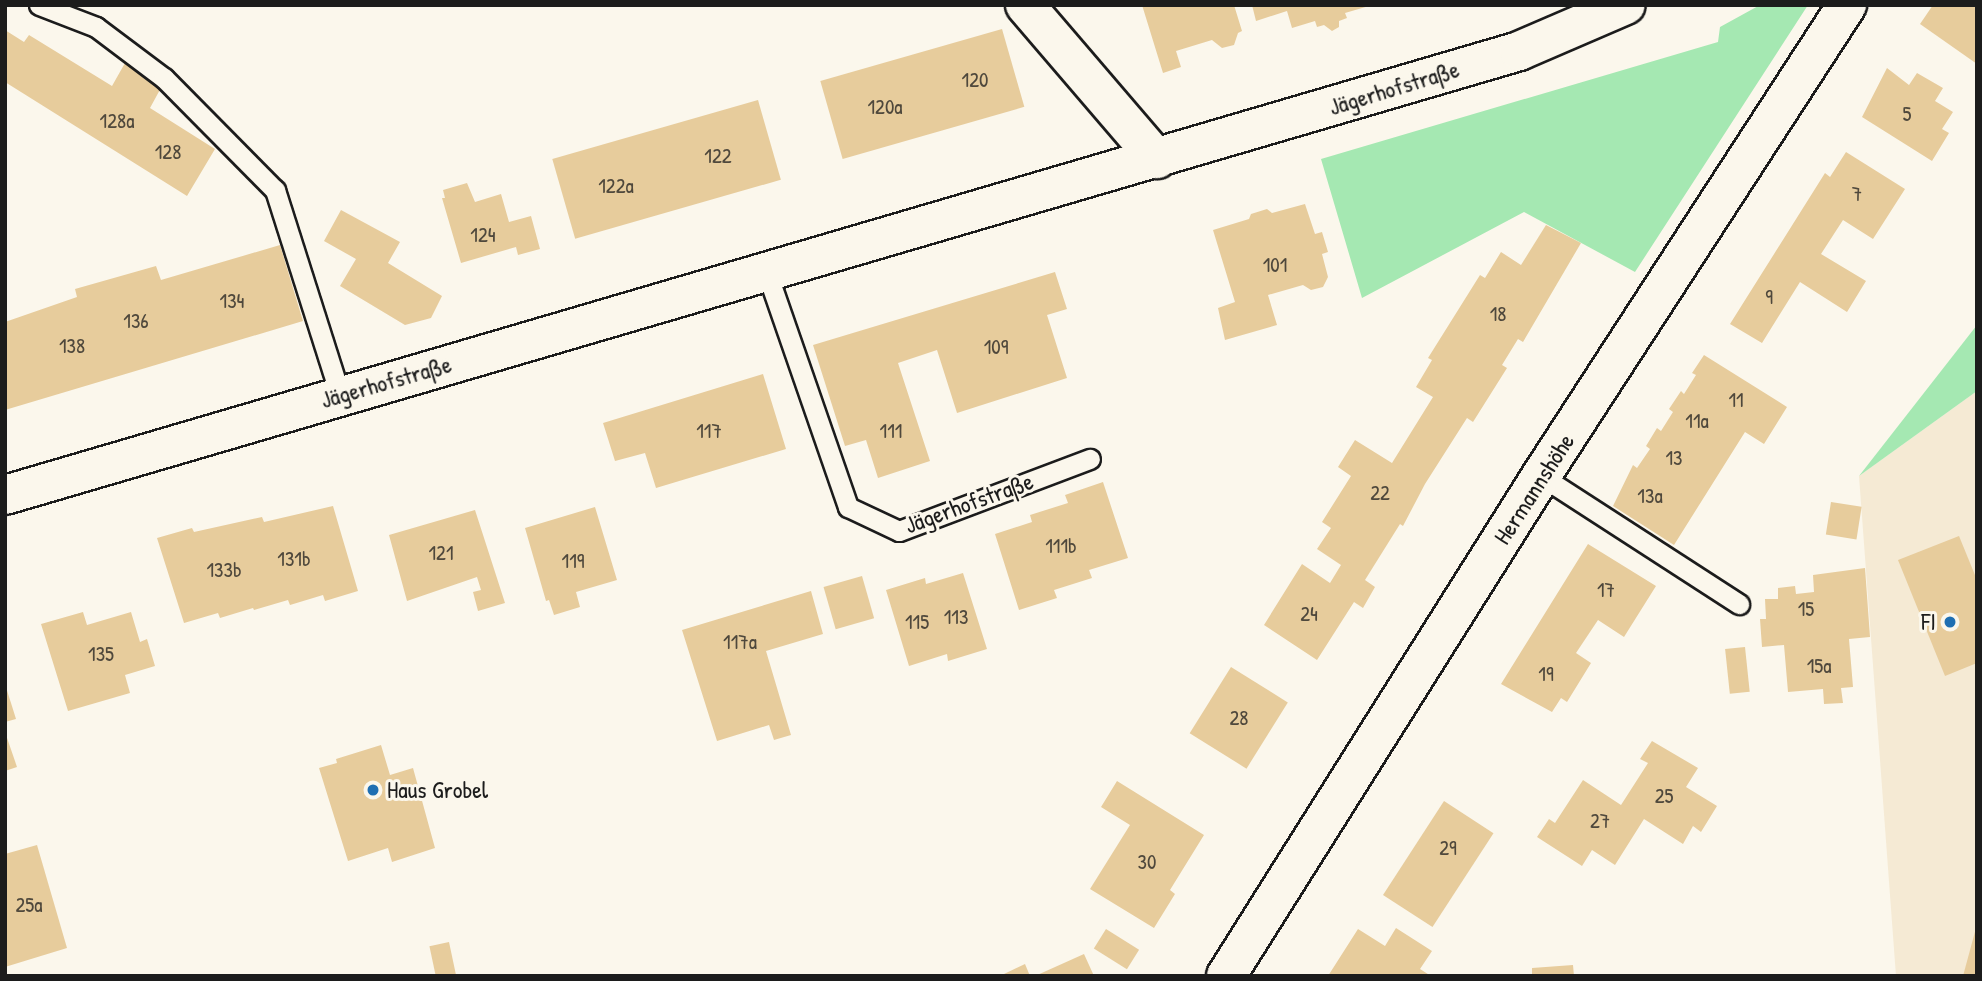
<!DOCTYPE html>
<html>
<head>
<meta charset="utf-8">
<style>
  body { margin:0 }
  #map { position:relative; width:1982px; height:981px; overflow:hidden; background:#fbf7ec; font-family:"Patrick Hand",sans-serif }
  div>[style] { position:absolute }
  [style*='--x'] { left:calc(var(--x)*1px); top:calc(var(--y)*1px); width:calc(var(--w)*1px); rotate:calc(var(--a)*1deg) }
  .built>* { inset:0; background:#f5ead4 }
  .green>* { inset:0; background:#a5e8b2 }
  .building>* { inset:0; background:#e7cc9c; transform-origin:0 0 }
  .roads { filter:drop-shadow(2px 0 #1c1c1c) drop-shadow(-2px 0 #1c1c1c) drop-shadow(0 2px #1c1c1c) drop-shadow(0 -2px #1c1c1c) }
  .service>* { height:19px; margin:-9.5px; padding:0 9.5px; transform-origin:9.5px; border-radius:9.5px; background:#fbf7ec }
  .minor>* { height:38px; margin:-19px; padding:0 19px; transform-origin:19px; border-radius:19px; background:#fbf7ec }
  .secondary>* { height:38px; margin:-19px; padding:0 19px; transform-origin:19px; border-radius:19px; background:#fbf7ec }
  .dots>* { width:19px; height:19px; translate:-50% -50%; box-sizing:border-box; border:4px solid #fbf7ec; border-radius:50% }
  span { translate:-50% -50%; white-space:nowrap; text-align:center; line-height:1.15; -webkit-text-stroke:6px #fbf7ec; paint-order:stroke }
  .number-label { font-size:21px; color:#4f483c }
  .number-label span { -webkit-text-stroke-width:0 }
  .street-label { font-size:24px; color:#1c1c1c }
  .poi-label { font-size:24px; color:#1c1c1c }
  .right { translate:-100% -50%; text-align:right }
  .left { translate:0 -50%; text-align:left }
  .frame { position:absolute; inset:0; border:7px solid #1c1c1c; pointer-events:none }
</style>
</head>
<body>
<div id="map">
  <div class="built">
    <i style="clip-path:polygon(1977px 391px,1977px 976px,1896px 976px,1859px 476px)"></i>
  </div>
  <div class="green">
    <i style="clip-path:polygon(1760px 5px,1808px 5px,1635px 272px,1524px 212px,1362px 298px,1321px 159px,1718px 42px,1720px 27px)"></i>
    <i style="clip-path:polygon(1977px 325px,1977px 391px,1859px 476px)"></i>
  </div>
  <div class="building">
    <i style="clip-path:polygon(1142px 5px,1234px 5px,1242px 31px,1238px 33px,1234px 45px,1222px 48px,1212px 40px,1176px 51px,1181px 67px,1163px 73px)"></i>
    <i style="clip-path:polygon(1252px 5px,1369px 5px,1369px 6px,1345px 13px,1347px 18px,1339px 21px,1339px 27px,1332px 31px,1324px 25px,1317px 27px,1315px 21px,1292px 28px,1287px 11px,1256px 21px)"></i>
    <i style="clip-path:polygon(1933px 5px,1977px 5px,1977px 64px,1920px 24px)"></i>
    <i style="left:1002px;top:29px;width:81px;height:189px;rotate:74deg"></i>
    <i style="clip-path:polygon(5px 30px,24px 42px,29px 35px,112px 86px,125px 63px,162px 86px,150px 108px,215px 149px,187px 196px,5px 82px)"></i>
    <i style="clip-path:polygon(1887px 68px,1909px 85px,1917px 73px,1943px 88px,1935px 101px,1953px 112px,1942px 129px,1949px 133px,1932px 161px,1862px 117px)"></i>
    <i style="left:758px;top:100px;width:83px;height:214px;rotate:74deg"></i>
    <i style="clip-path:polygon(1846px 152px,1905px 189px,1873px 239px,1843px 220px,1821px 254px,1866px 281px,1847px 312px,1800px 282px,1762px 343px,1730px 324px,1825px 173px,1830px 177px)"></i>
    <i style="clip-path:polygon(467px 183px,475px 202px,501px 194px,509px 222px,531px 216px,540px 249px,518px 255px,516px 247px,461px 263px,442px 198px,445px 198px,443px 190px)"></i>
    <i style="clip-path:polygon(1305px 204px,1315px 234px,1322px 232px,1328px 252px,1322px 254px,1328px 277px,1323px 287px,1311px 290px,1303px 285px,1268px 295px,1277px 325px,1225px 340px,1218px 308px,1235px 302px,1213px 230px,1249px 219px,1251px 214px,1267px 209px,1272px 213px)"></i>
    <i style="clip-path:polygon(341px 210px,400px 242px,388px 263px,442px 296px,431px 318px,405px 325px,340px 286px,356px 259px,324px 241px)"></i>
    <i style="clip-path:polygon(1546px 225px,1581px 243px,1523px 342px,1518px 339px,1502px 365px,1507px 368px,1473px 422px,1467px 418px,1425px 484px,1403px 526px,1400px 524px,1365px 580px,1375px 587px,1363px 608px,1354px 602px,1317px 660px,1264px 625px,1302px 564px,1330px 583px,1341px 565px,1317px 549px,1331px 528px,1322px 522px,1351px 476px,1338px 467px,1355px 440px,1392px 463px,1433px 397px,1416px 387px,1432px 360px,1428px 358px,1480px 275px,1485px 278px,1501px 252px,1521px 265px)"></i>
    <i style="clip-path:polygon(280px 245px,303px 321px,5px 410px,5px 322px,77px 297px,75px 289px,156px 266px,161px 280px)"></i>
    <i style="clip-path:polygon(1055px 272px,1067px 309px,1047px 315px,1067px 378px,957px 413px,937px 350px,898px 363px,930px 461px,878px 478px,866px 440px,845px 446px,813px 345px)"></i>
    <i style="clip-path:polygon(1704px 355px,1787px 407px,1764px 444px,1745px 432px,1674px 545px,1613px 506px,1633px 465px,1637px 468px,1650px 449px,1646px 446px,1657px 428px,1661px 431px,1673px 412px,1669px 409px,1681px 391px,1684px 394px,1696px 375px,1692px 373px)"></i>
    <i style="clip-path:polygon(763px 374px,786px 449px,656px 488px,645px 453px,615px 461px,603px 423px)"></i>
    <i style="clip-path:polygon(1103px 482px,1128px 558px,1089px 570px,1092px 578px,1054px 590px,1057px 598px,1019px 610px,995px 534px,1032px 522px,1030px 515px,1068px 503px,1065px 495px)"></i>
    <i style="left:1831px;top:502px;width:31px;height:33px;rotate:9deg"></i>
    <i style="clip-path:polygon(333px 506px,358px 591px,325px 601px,323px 595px,290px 605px,288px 600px,254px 610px,253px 608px,220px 618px,218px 613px,184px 623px,157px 538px,192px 528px,194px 532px,262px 517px,264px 522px)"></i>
    <i style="clip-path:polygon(595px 507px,617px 580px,576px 592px,580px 607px,554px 615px,549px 600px,546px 601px,525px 528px)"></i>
    <i style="clip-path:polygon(475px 510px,505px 603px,478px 611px,473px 592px,481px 590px,477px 577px,407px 601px,389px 535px)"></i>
    <i style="clip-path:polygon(1959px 536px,1977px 580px,1977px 663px,1945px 676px,1898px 560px)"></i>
    <i style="clip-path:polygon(1588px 544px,1656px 586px,1624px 637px,1598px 620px,1576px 653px,1591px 663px,1567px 702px,1561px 698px,1552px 712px,1501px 684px)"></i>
    <i style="clip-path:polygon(1865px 568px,1870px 637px,1849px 639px,1853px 687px,1841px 688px,1843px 703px,1824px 704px,1823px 689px,1788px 692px,1784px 645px,1762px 647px,1760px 619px,1766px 619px,1765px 599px,1778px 599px,1778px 588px,1795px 586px,1796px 594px,1814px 592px,1813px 575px)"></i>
    <i style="clip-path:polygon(963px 573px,987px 649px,948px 661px,947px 654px,909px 666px,886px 590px,925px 578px,926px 584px)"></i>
    <i style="left:862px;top:576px;width:44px;height:40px;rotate:74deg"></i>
    <i style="clip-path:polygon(811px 591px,823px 634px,766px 651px,791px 735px,774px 740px,769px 725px,717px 741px,682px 630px)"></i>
    <i style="clip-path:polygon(83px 612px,87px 625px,131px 612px,140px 642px,147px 639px,155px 666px,125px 675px,130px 693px,68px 711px,41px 624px)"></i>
    <i style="left:1745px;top:647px;width:45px;height:20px;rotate:84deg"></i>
    <i style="left:1231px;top:667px;width:67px;height:78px;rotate:32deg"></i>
    <i style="clip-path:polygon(5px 684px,16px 719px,5px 722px)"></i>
    <i style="clip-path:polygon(5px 732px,17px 767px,5px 771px)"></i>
    <i style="clip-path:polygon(1652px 741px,1698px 768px,1686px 787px,1717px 806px,1701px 832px,1693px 826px,1683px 844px,1644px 819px,1615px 865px,1592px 850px,1582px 866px,1537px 837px,1549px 819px,1555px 823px,1583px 780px,1621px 805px,1648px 763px,1640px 759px)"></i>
    <i style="clip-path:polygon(381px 745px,390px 775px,413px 768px,435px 848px,392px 862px,388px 848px,348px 861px,319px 768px,337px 763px,336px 759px)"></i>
    <i style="clip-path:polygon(1117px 781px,1204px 835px,1170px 890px,1175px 894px,1154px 928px,1090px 889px,1130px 825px,1101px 807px)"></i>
    <i style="left:1444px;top:801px;width:59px;height:112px;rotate:33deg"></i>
    <i style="clip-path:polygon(37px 845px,67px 948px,5px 967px,5px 854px)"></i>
    <i style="clip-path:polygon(1396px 928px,1432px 951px,1420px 969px,1431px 976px,1328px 976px,1358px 929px,1385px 946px)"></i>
    <i style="clip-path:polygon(1976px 928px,1977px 976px,1963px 976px)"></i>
    <i style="left:1106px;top:929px;width:39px;height:23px;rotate:32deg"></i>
    <i style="left:449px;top:942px;width:35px;height:20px;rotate:78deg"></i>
    <i style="clip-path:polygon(1084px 954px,1094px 976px,1035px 976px)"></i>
    <i style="clip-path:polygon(1025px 964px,1030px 976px,1004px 976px,1004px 974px)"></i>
    <i style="clip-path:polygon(1573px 965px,1574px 976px,1532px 976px,1532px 968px)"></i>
  </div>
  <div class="roads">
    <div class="service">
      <i style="--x:39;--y:5;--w:61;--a:21.1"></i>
      <i style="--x:96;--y:27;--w:85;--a:36.9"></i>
      <i style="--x:164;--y:78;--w:158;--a:45.3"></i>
      <i style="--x:275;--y:190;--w:215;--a:72.4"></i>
      <i style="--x:766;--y:270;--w:251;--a:70.9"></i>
      <i style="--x:848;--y:507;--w:56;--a:25.2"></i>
      <i style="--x:899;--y:531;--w:204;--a:-20.7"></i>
      <i style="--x:1541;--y:476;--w:236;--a:32.9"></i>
    </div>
    <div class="minor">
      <i style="--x:1025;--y:5;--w:203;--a:49.4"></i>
      <i style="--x:1226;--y:976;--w:591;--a:-57.79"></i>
      <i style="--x:1541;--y:476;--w:562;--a:-56.99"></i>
    </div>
    <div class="secondary">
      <i style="--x:5;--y:495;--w:1578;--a:-16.34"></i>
      <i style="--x:1519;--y:51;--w:116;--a:-23.3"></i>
    </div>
  </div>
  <div class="dots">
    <i style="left:1950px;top:622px;background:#1f6fb2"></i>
    <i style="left:373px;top:790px;background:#1f6fb2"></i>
  </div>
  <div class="number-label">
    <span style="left:975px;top:80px">120</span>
    <span style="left:885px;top:107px">120a</span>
    <span style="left:1907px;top:114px">5</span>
    <span style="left:117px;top:121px">128a</span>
    <span style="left:168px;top:152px">128</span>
    <span style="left:718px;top:156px">122</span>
    <span style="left:616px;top:186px">122a</span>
    <span style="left:1857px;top:194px">7</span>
    <span style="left:483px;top:235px">124</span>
    <span style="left:1275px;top:265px">101</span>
    <span style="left:1769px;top:297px">9</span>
    <span style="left:232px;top:301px">134</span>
    <span style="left:1498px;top:314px">18</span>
    <span style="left:136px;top:321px">136</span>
    <span style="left:72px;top:346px">138</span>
    <span style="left:996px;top:347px">109</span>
    <span style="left:1736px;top:400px">11</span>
    <span style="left:1697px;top:421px">11a</span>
    <span style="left:709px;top:431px">117</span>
    <span style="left:891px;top:431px">111</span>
    <span style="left:1674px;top:458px">13</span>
    <span style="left:1380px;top:493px">22</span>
    <span style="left:1650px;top:496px">13a</span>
    <span style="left:1061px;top:546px">111b</span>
    <span style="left:441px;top:553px">121</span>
    <span style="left:294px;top:559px">131b</span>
    <span style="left:573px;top:561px">119</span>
    <span style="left:224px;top:570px">133b</span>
    <span style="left:1606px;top:590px">17</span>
    <span style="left:1806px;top:609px">15</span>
    <span style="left:1309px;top:614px">24</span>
    <span style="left:956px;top:617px">113</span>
    <span style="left:917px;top:622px">115</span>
    <span style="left:740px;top:642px">117a</span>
    <span style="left:101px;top:654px">135</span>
    <span style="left:1819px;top:666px">15a</span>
    <span style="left:1546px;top:674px">19</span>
    <span style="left:1239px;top:718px">28</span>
    <span style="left:1664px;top:796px">25</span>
    <span style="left:1600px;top:821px">27</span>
    <span style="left:1448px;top:848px">29</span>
    <span style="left:1147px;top:862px">30</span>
    <span style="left:29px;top:905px">25a</span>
  </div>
  <div class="street-label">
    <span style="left:1394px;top:88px;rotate:-17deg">Jägerhofstraße</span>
    <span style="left:386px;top:382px;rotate:-16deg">Jägerhofstraße</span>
    <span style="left:1534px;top:489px;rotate:-57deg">Hermannshöhe</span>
    <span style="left:969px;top:503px;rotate:-20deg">Jägerhofstraße</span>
  </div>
  <div class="poi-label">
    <span class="right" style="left:1936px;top:622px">FI</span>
    <span class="left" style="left:387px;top:790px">Haus Grobel</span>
  </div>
  <div class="frame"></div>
</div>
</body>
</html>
